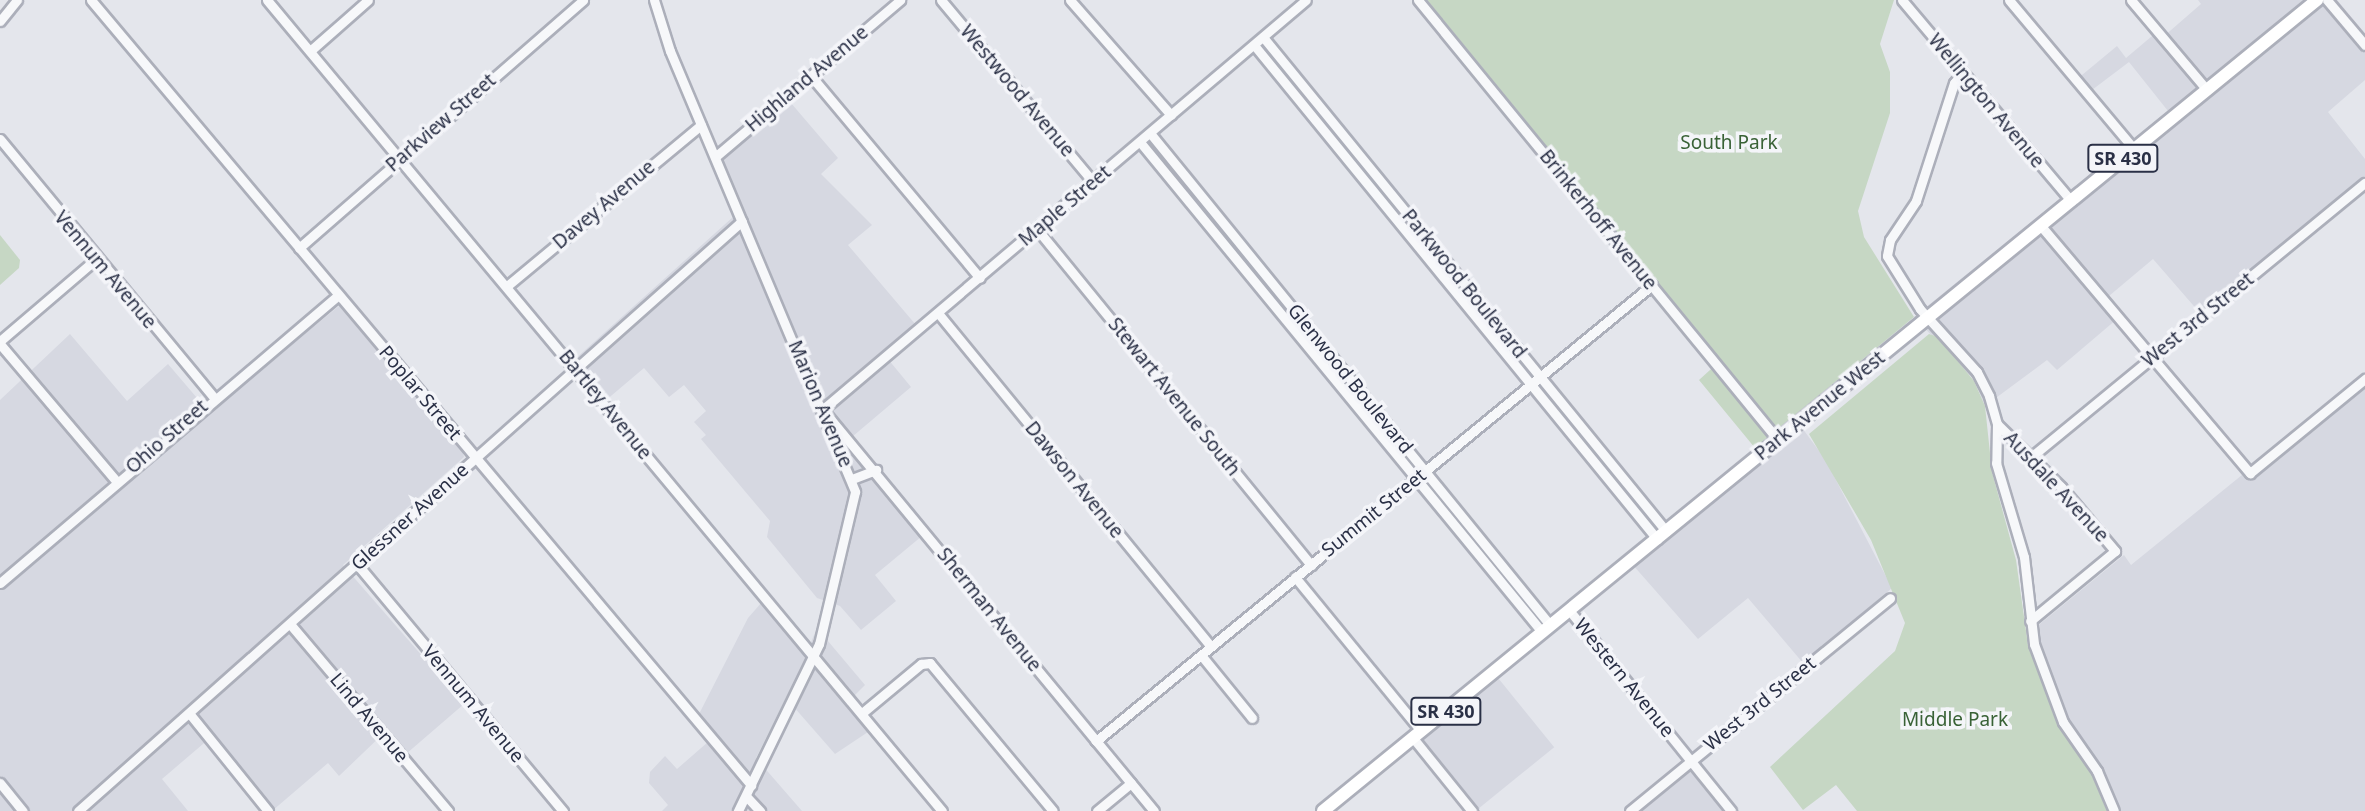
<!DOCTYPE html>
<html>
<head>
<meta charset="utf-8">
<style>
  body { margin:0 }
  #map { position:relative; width:2365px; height:811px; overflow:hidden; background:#e4e6ec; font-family:"Noto Sans",sans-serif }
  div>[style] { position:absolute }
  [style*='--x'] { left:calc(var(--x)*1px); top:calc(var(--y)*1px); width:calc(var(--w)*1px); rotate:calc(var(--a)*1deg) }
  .built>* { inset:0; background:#d6d8e1; transform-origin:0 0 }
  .green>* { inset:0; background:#c6d7c4 }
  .roads { filter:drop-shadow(2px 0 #acafba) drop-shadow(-2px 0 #acafba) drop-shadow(0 2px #acafba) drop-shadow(0 -2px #acafba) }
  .minor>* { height:9px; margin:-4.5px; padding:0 4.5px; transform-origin:4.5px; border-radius:4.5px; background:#f7f8fa }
  .major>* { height:12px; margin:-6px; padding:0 6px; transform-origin:6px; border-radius:6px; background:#fff }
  span { translate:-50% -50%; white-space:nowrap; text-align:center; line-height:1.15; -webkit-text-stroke:7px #f4f5f9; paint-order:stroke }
  .shield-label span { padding:2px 5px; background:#f4f5f9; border:2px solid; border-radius:5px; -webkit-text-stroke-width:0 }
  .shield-label { font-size:18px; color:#2a3046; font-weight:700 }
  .street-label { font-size:19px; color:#2a3046 }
  .park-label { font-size:19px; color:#396236 }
</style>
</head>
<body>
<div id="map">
  <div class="built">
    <i style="clip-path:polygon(2198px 0,2337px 0,2365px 34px,2365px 80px,2328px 112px,2365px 159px,2365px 176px,2199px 312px,2153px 259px,2103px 301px,2117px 319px,2057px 370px,2047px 360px,1985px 406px,1974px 380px,1914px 317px,2168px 111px,2129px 62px,2088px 93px,2076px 80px,2117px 46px,2126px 58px,2158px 31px,2163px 37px,2201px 4px)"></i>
    <i style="clip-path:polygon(785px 96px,838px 158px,821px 174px,872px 225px,848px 245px,916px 325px,883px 353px,911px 387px,846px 442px,922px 536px,875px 575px,896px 601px,861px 630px,840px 606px,817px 598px,767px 537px,770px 521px,701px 439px,706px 435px,694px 422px,706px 411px,684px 385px,669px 397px,644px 368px,605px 401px,574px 360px,733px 217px,707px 154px)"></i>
    <i style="clip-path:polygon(339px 306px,463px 452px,464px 457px,343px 565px,464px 704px,406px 754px,386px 731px,339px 776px,328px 763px,272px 811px,210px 738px,162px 779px,188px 811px,0 811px,0 400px,70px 334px,127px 401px,168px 364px,209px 412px)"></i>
    <i style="clip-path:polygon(2365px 385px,2365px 811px,2120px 811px,2103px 769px,2064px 711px,2035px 628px,2124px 555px,2131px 565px,2242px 475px,2247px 480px)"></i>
    <i style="clip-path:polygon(1794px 417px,1825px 459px,1892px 588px,1803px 663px,1748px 598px,1698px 639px,1625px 556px)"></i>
    <i style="clip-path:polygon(762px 602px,806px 654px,817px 628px,865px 685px,848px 702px,868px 732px,835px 754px,786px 698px,756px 758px,802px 811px,662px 811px,668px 805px,649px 783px,650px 772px,665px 756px,677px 769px,716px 735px,699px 714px,748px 618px)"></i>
    <i style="left:1490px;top:668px;width:102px;height:100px;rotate:51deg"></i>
    <i style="clip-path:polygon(1690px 769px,1724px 811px,1639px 811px)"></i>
  </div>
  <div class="green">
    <i style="clip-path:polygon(1427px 0,1894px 0,1880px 44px,1890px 72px,1890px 113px,1858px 211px,1864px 237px,1914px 317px,1755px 448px,1699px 380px,1721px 360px)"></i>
    <i style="clip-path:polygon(0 235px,20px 260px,19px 268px,0 285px)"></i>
    <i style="clip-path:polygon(1929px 334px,1938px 337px,1974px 381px,1985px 406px,1992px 472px,2016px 560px,2028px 645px,2056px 721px,2092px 775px,2107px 811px,1857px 811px,1836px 785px,1803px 810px,1770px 767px,1895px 651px,1905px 623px,1871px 540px,1809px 434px)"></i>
  </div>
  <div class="roads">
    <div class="minor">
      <i style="--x:91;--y:0;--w:1026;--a:49.94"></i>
      <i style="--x:267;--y:0;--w:1055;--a:50.23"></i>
      <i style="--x:654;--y:0;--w:53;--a:72.6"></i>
      <i style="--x:670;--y:51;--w:478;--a:67.2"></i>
      <i style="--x:855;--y:492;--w:156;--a:103.3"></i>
      <i style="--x:819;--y:644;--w:186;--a:115.9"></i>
      <i style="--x:941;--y:0;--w:237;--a:50.1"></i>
      <i style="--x:1070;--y:0;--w:153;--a:48.7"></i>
      <i style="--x:1418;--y:0;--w:569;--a:50.71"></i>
      <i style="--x:1902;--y:0;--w:263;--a:49.9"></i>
      <i style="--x:2009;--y:0;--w:194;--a:50"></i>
      <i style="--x:2131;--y:0;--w:118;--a:49.8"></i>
      <i style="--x:2327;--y:0;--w:59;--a:49.8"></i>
      <i style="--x:0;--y:21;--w:27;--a:-51"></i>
      <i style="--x:1263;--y:37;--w:638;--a:50.79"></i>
      <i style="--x:1254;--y:45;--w:638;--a:50.79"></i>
      <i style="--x:310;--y:51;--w:77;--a:-41.3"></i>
      <i style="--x:1963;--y:72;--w:14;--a:129"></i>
      <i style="--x:1954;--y:83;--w:124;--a:107.9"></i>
      <i style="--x:1916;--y:201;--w:47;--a:123.7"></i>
      <i style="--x:1890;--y:240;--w:16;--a:101"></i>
      <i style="--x:1887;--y:256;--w:62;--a:58.1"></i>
      <i style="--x:1920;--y:309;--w:85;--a:47.9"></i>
      <i style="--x:1977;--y:372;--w:27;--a:63"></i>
      <i style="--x:1989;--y:396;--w:29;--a:74"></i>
      <i style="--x:1997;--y:424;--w:39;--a:91"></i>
      <i style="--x:1996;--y:463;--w:98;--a:73.4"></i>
      <i style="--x:2024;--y:557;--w:88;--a:83.4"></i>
      <i style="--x:2034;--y:644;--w:83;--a:69.6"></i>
      <i style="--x:2063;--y:722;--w:60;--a:55.2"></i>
      <i style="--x:2097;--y:771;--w:43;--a:67"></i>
      <i style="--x:811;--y:76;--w:263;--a:50.1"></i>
      <i style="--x:1150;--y:133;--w:634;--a:50.89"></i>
      <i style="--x:0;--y:139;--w:336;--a:50.4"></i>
      <i style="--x:1140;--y:142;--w:634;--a:50.63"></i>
      <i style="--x:715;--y:157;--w:243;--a:-40.3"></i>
      <i style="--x:2041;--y:226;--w:324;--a:49.8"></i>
      <i style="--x:2250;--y:473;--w:149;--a:-39.3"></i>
      <i style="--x:1037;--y:229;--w:434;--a:50.8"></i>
      <i style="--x:299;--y:248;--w:377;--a:-41.1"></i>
      <i style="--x:507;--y:286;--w:252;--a:-39.7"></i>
      <i style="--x:938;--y:313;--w:431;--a:50.7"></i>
      <i style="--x:0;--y:341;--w:126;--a:-40.5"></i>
      <i style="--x:0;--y:344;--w:180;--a:49.7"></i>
      <i style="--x:822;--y:410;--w:634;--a:-40.27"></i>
      <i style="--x:828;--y:416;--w:512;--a:50.47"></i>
      <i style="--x:1997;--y:424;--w:90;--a:44.5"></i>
      <i style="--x:2061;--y:487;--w:84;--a:49.8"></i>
      <i style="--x:2115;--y:551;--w:110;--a:140.5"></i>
      <i style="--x:2031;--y:457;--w:432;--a:-39.4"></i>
      <i style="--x:852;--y:479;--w:26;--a:-21"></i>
      <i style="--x:357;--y:564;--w:322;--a:50.2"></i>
      <i style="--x:1295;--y:577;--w:199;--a:50.7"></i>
      <i style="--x:0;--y:583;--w:444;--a:-40.4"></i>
      <i style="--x:1569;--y:610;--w:258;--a:51.1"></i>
      <i style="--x:290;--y:624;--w:245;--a:49.8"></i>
      <i style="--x:1201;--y:655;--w:81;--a:51"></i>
      <i style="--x:189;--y:713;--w:126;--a:51.1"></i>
      <i style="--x:862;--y:713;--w:77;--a:-39.7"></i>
      <i style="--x:921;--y:664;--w:9;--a:-6"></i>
      <i style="--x:930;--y:663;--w:192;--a:50.3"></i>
      <i style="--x:1413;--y:738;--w:94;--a:51.1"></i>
      <i style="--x:1096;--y:741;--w:719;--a:-39.36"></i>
      <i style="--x:0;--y:783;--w:36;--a:51"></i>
      <i style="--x:746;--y:796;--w:21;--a:47"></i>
      <i style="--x:78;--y:811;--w:888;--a:-41.62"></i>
      <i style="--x:1097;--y:811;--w:44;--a:-39.5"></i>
      <i style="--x:1630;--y:811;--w:336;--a:-39.3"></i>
    </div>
    <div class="major">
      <i style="--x:1323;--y:811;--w:1283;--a:-39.21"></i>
    </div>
  </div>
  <div class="shield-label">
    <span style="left:2123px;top:158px">SR 430</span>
    <span style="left:1446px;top:711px">SR 430</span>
  </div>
  <div class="street-label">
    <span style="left:807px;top:79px;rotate:-40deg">Highland Avenue</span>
    <span style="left:1017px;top:91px;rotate:50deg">Westwood Avenue</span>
    <span style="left:1986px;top:101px;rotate:50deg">Wellington Avenue</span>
    <span style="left:441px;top:123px;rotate:-41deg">Parkview Street</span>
    <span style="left:604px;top:205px;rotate:-40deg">Davey Avenue</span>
    <span style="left:1065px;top:206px;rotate:-40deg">Maple Street</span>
    <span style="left:1598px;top:220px;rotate:51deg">Brinkerhoff Avenue</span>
    <span style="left:105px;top:270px;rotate:50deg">Vennum Avenue</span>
    <span style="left:1464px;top:284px;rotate:51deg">Parkwood Boulevard</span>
    <span style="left:2198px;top:320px;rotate:-39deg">West 3rd Street</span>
    <span style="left:1350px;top:379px;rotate:51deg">Glenwood Boulevard</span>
    <span style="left:420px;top:393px;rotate:50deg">Poplar Street</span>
    <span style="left:1174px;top:397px;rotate:51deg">Stewart Avenue South</span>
    <span style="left:820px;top:404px;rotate:67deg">Marion Avenue</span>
    <span style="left:605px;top:405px;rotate:51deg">Bartley Avenue</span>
    <span style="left:1820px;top:406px;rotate:-39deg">Park Avenue West</span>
    <span style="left:167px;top:437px;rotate:-41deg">Ohio Street</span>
    <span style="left:1074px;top:480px;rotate:51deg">Dawson Avenue</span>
    <span style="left:2056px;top:487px;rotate:47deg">Ausdale Avenue</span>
    <span style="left:1374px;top:513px;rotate:-39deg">Summit Street</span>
    <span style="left:410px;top:517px;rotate:-42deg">Glessner Avenue</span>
    <span style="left:989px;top:610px;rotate:51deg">Sherman Avenue</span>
    <span style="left:1624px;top:678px;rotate:51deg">Western Avenue</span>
    <span style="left:473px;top:704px;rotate:50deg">Vennum Avenue</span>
    <span style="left:1760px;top:704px;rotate:-39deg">West 3rd Street</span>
    <span style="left:369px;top:718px;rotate:50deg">Lind Avenue</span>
  </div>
  <div class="park-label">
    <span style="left:1729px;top:143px">South Park</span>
    <span style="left:1955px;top:720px">Middle Park</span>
  </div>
</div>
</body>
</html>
